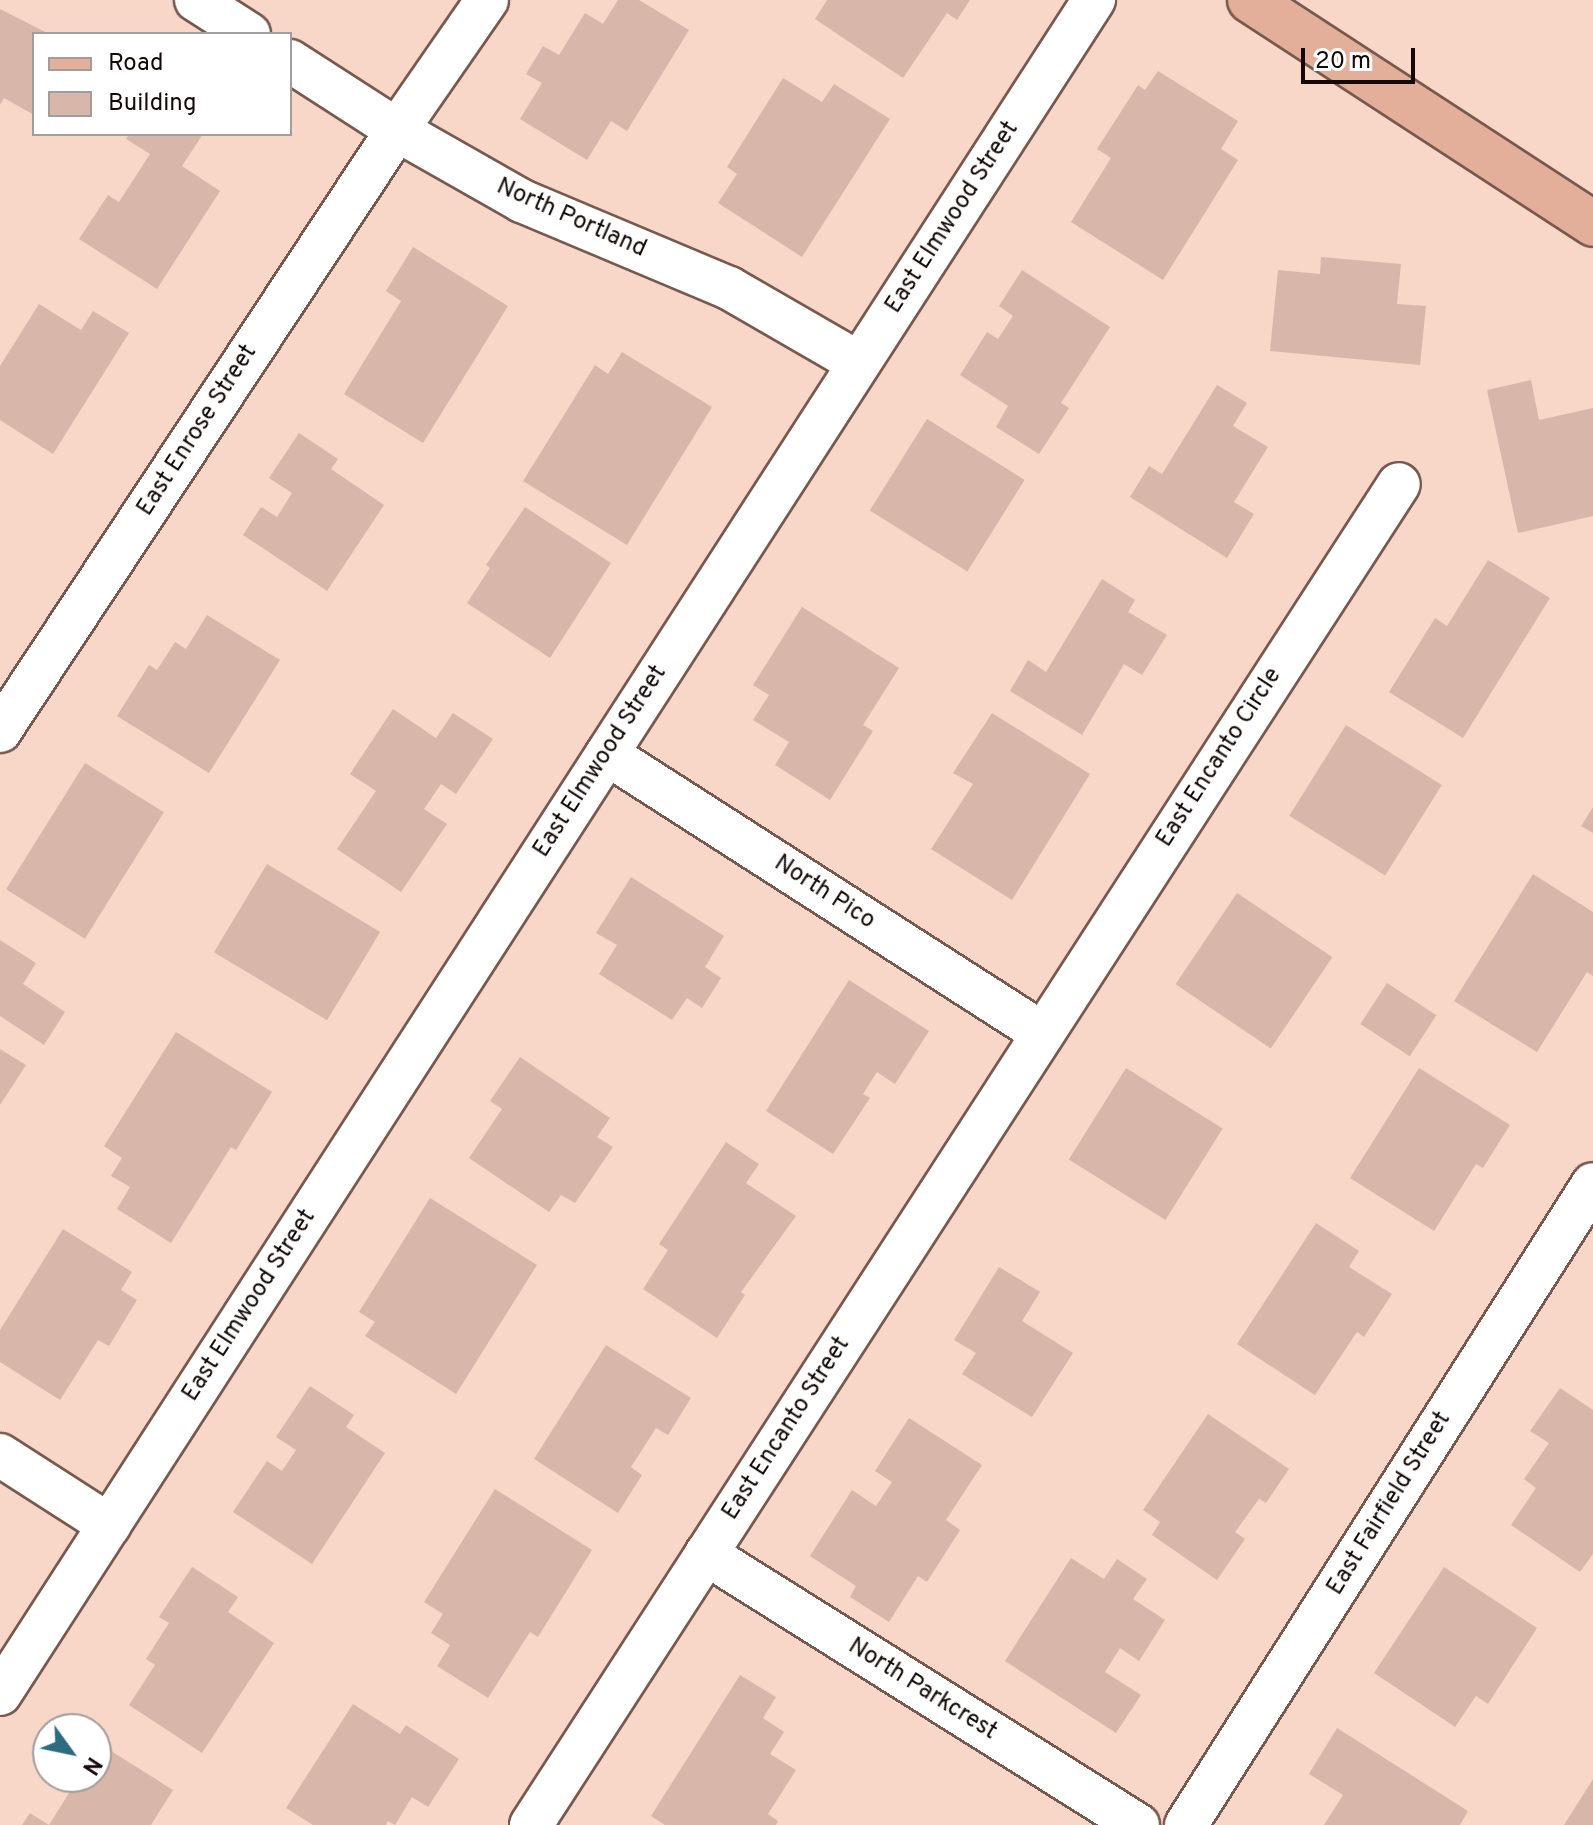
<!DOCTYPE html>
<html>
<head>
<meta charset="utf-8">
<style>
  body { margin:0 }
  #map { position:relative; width:1593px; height:1825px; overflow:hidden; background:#f8d6c8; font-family:Overpass,sans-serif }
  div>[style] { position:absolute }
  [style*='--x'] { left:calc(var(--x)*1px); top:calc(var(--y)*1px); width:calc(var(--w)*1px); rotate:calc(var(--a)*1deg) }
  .building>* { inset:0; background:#d8b6a9; transform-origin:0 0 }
  .roads { filter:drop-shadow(2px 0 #77594e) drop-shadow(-2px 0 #77594e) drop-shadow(0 2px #77594e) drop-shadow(0 -2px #77594e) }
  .minor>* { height:42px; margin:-21px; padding:0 21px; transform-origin:21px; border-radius:21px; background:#fff }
  .major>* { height:44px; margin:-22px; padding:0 22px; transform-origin:22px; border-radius:22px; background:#e4af9a }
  span { translate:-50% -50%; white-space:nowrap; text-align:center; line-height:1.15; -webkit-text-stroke:7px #fff; paint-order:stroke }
  .street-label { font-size:24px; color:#140906 }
  .legend { position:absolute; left:32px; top:32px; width:260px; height:104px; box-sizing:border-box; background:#fff; border:2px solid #a19d9b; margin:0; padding:10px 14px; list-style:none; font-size:24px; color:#140906 }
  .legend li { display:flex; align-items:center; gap:16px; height:40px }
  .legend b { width:40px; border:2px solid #a19d9b }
  .north { position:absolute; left:32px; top:1713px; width:80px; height:80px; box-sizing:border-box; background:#fff; border:2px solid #a19d9b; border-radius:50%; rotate:123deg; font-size:22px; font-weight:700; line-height:32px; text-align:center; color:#140906 }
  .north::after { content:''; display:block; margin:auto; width:28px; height:36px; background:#2c6c80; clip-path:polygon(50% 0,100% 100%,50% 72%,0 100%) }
  .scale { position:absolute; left:1301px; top:48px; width:114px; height:36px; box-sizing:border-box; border:4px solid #140906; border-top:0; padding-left:10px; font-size:24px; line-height:28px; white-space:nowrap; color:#140906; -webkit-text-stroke:6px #fff; paint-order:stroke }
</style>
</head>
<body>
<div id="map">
  <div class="building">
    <i style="clip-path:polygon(618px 0,639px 0,689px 30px,627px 131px,611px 121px,587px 160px,520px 119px,542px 83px,526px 74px,543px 46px,559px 55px,585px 13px,603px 24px)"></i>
    <i style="clip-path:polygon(827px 0,970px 0,957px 20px,947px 13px,903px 78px,815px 19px)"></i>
    <i style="clip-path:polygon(0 9px,49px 34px,34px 34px,34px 115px,4px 98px,0 105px)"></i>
    <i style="clip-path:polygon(1158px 71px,1238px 121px,1221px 149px,1238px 160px,1163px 280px,1071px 222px,1111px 158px,1097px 149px,1138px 85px,1145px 90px)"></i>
    <i style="clip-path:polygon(783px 78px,822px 102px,834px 84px,890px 119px,802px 257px,718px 203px,737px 174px,727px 167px)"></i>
    <i style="clip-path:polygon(129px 134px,203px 134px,182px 166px,220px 191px,157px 289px,79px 239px,108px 195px,119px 202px,150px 154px,126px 139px)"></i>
    <i style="clip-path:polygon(413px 247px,508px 306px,423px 443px,344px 394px,401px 301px,386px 291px)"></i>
    <i style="clip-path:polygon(1321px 257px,1401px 264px,1397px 304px,1426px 306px,1420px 365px,1270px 351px,1278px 270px,1320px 274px)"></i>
    <i style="clip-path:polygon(1022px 270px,1110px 327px,1061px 403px,1069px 408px,1039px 454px,996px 427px,1008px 406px,960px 375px,987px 332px,998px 339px,1013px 316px,999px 306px)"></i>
    <i style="clip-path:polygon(39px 304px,81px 330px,93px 311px,129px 333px,53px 454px,0 420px,0 366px)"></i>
    <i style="clip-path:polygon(622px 352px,712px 407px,627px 545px,523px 481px,595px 365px,608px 374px)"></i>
    <i style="clip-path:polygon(1531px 380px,1539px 420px,1593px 408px,1593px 516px,1518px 533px,1487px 390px)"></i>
    <i style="clip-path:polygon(1217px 385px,1247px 403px,1233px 426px,1268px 447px,1234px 502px,1254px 514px,1227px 558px,1130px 497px,1149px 466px,1162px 474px)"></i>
    <i style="left:927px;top:419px;width:115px;height:108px;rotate:32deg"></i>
    <i style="clip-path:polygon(299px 433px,338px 459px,331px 469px,384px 505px,327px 591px,243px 535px,261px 507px,277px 517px,292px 493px,269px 478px)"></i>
    <i style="clip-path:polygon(525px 507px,611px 563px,550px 658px,467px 603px,490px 568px,486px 565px)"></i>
    <i style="clip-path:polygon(1488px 560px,1550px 598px,1463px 738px,1389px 692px,1435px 618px,1447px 626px)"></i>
    <i style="clip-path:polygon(1102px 579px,1135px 600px,1128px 612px,1167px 635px,1142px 675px,1124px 664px,1082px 735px,1010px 691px,1028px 660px,1046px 672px)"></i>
    <i style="clip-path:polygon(802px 607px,899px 668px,863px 725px,873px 731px,830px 800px,775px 765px,789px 742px,753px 720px,769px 695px,753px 685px)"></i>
    <i style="clip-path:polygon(207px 615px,280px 660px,209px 773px,117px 716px,149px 665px,157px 670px,175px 642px,186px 649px)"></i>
    <i style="clip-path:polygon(393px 709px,436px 738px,453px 713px,493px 739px,456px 794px,441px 784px,424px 809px,447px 824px,401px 892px,337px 849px,376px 791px,350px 774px)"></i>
    <i style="clip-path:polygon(992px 713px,1090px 774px,1012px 900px,931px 849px,973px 784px,953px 773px)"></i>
    <i style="left:1346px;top:725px;width:113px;height:107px;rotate:32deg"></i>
    <i style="left:85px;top:763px;width:93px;height:149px;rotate:32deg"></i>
    <i style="clip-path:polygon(1593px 807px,1593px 833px,1581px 826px)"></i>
    <i style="left:267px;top:864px;width:132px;height:103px;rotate:31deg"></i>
    <i style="clip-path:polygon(1533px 874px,1593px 912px,1593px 976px,1587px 972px,1537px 1052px,1454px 1001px)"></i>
    <i style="clip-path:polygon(631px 877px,724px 936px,705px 967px,721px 978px,702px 1008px,687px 998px,672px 1020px,599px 974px,617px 945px,596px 933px)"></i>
    <i style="left:1237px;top:893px;width:115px;height:110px;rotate:34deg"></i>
    <i style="clip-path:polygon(0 940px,36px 963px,23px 984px,65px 1012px,44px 1045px,0 1016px)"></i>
    <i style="clip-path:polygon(849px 980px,929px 1031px,895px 1084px,877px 1072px,863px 1094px,870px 1098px,833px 1154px,766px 1111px)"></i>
    <i style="left:1387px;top:983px;width:59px;height:49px;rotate:33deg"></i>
    <i style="clip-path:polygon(176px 1032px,272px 1092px,236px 1150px,231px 1147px,171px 1243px,117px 1209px,130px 1187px,111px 1176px,122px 1158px,104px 1146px)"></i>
    <i style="clip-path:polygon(0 1049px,26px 1065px,0 1105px)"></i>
    <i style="clip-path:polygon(520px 1057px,610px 1118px,597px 1137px,613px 1147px,575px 1203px,561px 1195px,549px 1212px,469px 1158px,502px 1109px,490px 1101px)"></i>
    <i style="left:1126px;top:1068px;width:114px;height:108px;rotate:32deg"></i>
    <i style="clip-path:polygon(1419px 1068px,1510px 1125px,1483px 1168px,1476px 1164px,1434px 1231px,1350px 1178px)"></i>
    <i style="clip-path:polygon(726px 1142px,759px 1164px,746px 1183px,796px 1216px,741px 1292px,745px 1295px,717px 1338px,643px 1289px,668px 1250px,659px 1244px)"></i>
    <i style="clip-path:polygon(430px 1198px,537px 1265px,456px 1394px,365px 1336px,375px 1322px,359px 1312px)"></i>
    <i style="clip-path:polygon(1316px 1223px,1359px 1251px,1349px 1267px,1392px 1294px,1364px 1337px,1357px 1332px,1315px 1395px,1237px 1344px)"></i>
    <i style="clip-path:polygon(63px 1229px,132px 1272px,121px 1290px,137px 1300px,109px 1346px,98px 1340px,60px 1400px,0 1362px,0 1330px)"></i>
    <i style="clip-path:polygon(999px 1267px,1040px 1292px,1022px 1321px,1073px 1353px,1032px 1417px,962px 1374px,976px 1353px,954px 1340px)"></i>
    <i style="clip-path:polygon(606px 1345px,691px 1398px,668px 1435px,656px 1428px,631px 1467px,642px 1475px,618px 1513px,534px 1459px)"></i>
    <i style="clip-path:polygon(310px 1386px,354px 1415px,346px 1427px,385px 1453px,312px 1564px,233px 1512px,267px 1461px,282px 1471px,296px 1450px,276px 1437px)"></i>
    <i style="clip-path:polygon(1560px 1388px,1593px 1410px,1593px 1554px,1580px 1572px,1511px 1525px,1536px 1488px,1524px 1479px,1549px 1443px,1530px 1431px)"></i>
    <i style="clip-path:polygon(1208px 1414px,1289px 1469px,1266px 1503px,1259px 1499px,1235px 1532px,1245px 1539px,1217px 1580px,1152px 1535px,1160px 1522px,1143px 1510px)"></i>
    <i style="clip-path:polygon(909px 1418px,982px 1465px,946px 1520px,960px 1530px,927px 1582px,918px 1576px,889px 1622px,850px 1597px,856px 1586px,810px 1556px,852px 1490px,876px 1506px,892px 1482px,875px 1471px)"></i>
    <i style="clip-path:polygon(495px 1489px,592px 1550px,538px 1637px,530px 1632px,488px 1698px,437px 1666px,450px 1645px,431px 1633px,443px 1614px,424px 1602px)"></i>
    <i style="clip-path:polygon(1071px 1558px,1104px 1579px,1117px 1559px,1147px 1579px,1133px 1599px,1165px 1620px,1139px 1661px,1120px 1648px,1105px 1672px,1141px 1695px,1116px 1733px,1005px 1661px)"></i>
    <i style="clip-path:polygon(192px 1567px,238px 1597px,228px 1612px,274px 1643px,202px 1753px,129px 1705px,155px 1665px,146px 1659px,169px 1623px,159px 1617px)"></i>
    <i style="clip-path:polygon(1444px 1567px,1537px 1628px,1488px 1704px,1476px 1696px,1455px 1727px,1374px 1673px)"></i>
    <i style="clip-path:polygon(740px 1675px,776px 1697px,763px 1718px,784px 1732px,770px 1754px,796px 1770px,768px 1814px,778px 1821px,776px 1825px,665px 1825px,651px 1816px)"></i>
    <i style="clip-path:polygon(353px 1704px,400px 1734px,406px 1725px,459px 1759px,428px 1807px,412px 1797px,395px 1825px,388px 1821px,386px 1825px,313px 1825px,286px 1808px)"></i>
    <i style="clip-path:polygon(1337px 1728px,1468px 1811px,1460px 1825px,1324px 1825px,1343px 1795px,1309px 1774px)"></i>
    <i style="clip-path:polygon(100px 1744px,173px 1790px,151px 1825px,22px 1825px,30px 1813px,49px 1825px,79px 1777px,96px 1777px,96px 1751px)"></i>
    <i style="clip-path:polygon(1593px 1779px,1593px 1825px,1564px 1825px)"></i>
  </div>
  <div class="roads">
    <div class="minor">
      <i style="--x:196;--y:0;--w:63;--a:32.7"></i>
      <i style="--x:290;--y:61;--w:127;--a:32.8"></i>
      <i style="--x:397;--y:130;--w:144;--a:29.6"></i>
      <i style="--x:522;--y:201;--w:225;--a:22.8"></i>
      <i style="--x:729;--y:288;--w:150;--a:30"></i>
      <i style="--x:0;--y:731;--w:720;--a:-56.55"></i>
      <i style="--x:397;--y:130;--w:158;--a:-55.3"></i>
      <i style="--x:607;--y:754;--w:517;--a:32.68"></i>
      <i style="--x:0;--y:1455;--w:130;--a:32.7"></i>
      <i style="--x:706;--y:1554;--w:510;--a:32.1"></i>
      <i style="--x:0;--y:1694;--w:2017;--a:-57.15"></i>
      <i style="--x:531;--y:1825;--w:1597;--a:-57.09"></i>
      <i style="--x:1186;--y:1825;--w:759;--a:-57.59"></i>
    </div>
    <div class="major">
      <i style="--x:1250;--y:0;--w:410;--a:33.1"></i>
    </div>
  </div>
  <div class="street-label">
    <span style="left:953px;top:218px;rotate:-57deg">East Elmwood Street</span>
    <span style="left:571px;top:219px;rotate:24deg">North Portland</span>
    <span style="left:198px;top:431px;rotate:-57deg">East Enrose Street</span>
    <span style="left:1220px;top:758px;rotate:-57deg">East Encanto Circle</span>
    <span style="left:601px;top:762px;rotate:-57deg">East Elmwood Street</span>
    <span style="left:824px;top:893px;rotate:33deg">North Pico</span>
    <span style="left:250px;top:1306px;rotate:-57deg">East Elmwood Street</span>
    <span style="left:787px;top:1429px;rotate:-57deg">East Encanto Street</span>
    <span style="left:1390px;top:1504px;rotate:-58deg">East Fairfield Street</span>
    <span style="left:922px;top:1690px;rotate:32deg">North Parkcrest</span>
  </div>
  <ul class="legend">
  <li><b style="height:10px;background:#e4af9a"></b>Road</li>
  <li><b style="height:22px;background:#d8b6a9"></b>Building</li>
  </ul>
  <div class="north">N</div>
  <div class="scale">20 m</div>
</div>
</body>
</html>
